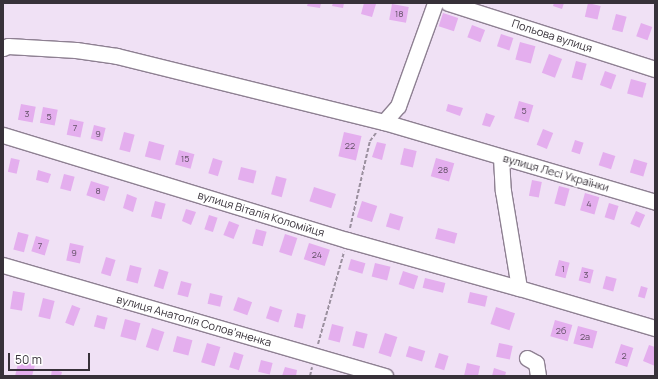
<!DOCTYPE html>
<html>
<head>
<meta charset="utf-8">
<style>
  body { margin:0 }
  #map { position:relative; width:658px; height:379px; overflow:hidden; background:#f0e1f5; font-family:Manrope,sans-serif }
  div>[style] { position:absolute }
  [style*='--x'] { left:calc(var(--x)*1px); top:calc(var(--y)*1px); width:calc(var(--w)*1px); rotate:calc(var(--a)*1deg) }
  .building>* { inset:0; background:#e4aeee; transform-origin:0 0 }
  .path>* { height:2px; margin-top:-1px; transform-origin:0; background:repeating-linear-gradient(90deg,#9b909f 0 4px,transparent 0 6px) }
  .roads { filter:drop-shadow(1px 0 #8e8092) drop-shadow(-1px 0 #8e8092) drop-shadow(0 1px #8e8092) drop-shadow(0 -1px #8e8092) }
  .minor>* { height:15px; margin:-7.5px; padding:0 7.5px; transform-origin:7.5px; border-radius:7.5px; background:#fff }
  span { translate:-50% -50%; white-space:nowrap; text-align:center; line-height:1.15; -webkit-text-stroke:3px #fff; paint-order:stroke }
  .number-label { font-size:9px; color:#625066 }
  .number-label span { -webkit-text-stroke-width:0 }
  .street-label { font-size:11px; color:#373139 }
  .frame { position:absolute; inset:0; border:4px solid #373139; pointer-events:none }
  .scale { position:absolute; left:8px; top:353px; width:82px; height:18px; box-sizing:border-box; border:2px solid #373139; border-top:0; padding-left:5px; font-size:12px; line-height:14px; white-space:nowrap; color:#373139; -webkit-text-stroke:3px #fff; paint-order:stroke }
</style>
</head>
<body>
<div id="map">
  <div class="building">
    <i style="clip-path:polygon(308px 3px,321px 3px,320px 8px,307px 6px)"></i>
    <i style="clip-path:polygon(333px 3px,344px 3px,343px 8px,332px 6px)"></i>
    <i style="clip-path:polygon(364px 3px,376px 4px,372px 17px,361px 14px)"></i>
    <i style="clip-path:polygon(554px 3px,564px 3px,562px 9px,553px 6px)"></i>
    <i style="left:588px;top:3px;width:13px;height:14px;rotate:13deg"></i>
    <i style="left:392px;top:4px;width:17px;height:16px;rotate:10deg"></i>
    <i style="left:443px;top:13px;width:16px;height:14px;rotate:18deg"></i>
    <i style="left:616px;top:14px;width:11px;height:16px;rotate:15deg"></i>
    <i style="left:641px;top:23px;width:12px;height:14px;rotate:20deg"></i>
    <i style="left:472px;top:25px;width:14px;height:13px;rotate:21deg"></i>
    <i style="left:501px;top:34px;width:13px;height:13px;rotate:18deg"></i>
    <i style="left:520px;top:42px;width:16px;height:18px;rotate:15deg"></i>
    <i style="left:549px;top:54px;width:14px;height:20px;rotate:21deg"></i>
    <i style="left:576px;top:61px;width:11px;height:17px;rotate:15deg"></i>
    <i style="left:605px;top:71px;width:12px;height:15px;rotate:20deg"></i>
    <i style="left:631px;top:79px;width:16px;height:15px;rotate:15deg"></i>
    <i style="left:519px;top:101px;width:15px;height:18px;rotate:16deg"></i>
    <i style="left:21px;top:104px;width:15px;height:16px;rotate:11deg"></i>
    <i style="clip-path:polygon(448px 104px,463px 108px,460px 116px,446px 111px)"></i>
    <i style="left:43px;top:107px;width:15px;height:16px;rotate:11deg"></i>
    <i style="clip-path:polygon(486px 113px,495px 116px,490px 127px,482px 125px)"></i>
    <i style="left:70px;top:119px;width:14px;height:16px;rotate:12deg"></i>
    <i style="left:94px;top:125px;width:12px;height:14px;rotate:14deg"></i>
    <i style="left:543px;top:129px;width:11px;height:17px;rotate:22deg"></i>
    <i style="left:124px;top:132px;width:11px;height:18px;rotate:15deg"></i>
    <i style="left:344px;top:132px;width:18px;height:25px;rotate:13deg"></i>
    <i style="left:575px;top:140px;width:9px;height:12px;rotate:18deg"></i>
    <i style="left:149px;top:141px;width:16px;height:16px;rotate:15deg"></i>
    <i style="clip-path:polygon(377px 142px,386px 144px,382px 160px,372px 157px)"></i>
    <i style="left:404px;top:148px;width:13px;height:17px;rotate:13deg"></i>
    <i style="left:179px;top:150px;width:16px;height:15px;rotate:15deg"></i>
    <i style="left:603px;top:152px;width:13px;height:14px;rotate:18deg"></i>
    <i style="left:11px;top:158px;width:9px;height:14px;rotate:13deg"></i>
    <i style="left:213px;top:158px;width:10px;height:16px;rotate:17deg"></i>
    <i style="left:436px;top:158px;width:19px;height:19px;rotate:16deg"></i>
    <i style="left:634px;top:159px;width:14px;height:14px;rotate:17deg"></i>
    <i style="left:241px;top:167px;width:16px;height:13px;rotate:14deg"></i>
    <i style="clip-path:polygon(38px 170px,51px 174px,48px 183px,36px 180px)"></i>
    <i style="left:64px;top:174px;width:11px;height:15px;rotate:15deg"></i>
    <i style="left:276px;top:176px;width:11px;height:19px;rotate:15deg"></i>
    <i style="left:532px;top:180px;width:10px;height:16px;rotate:11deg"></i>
    <i style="left:91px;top:181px;width:19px;height:15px;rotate:18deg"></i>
    <i style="left:559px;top:186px;width:11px;height:18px;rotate:15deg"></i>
    <i style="left:314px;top:187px;width:23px;height:15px;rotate:18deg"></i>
    <i style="left:585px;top:193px;width:15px;height:18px;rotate:16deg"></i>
    <i style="clip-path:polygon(127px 194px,137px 198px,133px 212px,123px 208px)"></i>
    <i style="left:155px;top:201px;width:11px;height:16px;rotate:15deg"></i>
    <i style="left:362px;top:201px;width:16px;height:17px;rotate:18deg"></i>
    <i style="left:609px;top:203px;width:10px;height:15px;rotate:17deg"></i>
    <i style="clip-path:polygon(186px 209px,196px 212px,191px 225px,182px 221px)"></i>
    <i style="left:636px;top:211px;width:10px;height:14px;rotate:24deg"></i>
    <i style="left:390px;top:213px;width:14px;height:14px;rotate:17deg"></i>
    <i style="left:209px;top:215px;width:9px;height:15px;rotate:18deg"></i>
    <i style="left:229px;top:221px;width:11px;height:15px;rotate:22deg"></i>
    <i style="left:438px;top:228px;width:20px;height:11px;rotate:15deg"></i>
    <i style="left:256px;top:229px;width:11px;height:15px;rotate:15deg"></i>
    <i style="left:18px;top:232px;width:11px;height:18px;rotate:15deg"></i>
    <i style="left:285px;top:234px;width:13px;height:19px;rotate:18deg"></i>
    <i style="left:36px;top:236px;width:14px;height:16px;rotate:17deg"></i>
    <i style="left:70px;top:243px;width:14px;height:18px;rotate:12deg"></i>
    <i style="left:309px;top:243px;width:22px;height:17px;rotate:18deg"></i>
    <i style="left:106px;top:257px;width:10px;height:17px;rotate:17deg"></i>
    <i style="left:351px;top:259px;width:15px;height:11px;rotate:16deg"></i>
    <i style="left:559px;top:260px;width:11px;height:16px;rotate:15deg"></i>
    <i style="left:375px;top:263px;width:16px;height:14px;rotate:14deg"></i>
    <i style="left:130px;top:265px;width:12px;height:16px;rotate:14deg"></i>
    <i style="left:582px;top:267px;width:12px;height:14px;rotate:14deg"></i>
    <i style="left:159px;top:269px;width:10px;height:18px;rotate:17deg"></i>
    <i style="left:403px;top:271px;width:16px;height:14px;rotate:18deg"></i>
    <i style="left:606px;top:276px;width:11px;height:13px;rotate:15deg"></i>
    <i style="left:425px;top:278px;width:21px;height:10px;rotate:14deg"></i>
    <i style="left:181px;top:281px;width:11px;height:14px;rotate:15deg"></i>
    <i style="left:641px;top:286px;width:7px;height:11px;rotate:16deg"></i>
    <i style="left:13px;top:291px;width:12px;height:18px;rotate:9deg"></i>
    <i style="left:470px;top:292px;width:18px;height:11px;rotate:13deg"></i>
    <i style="left:210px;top:293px;width:13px;height:11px;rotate:13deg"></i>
    <i style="left:238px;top:297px;width:15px;height:14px;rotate:20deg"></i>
    <i style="left:43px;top:298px;width:12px;height:19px;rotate:14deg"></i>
    <i style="left:72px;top:305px;width:9px;height:19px;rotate:21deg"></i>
    <i style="left:270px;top:306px;width:13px;height:13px;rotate:18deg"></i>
    <i style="left:496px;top:307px;width:20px;height:18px;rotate:18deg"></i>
    <i style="left:297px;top:313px;width:9px;height:14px;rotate:13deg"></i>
    <i style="left:97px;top:315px;width:11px;height:12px;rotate:15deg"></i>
    <i style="left:125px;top:319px;width:16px;height:18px;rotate:15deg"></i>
    <i style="left:555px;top:320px;width:18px;height:17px;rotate:16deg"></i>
    <i style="left:332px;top:324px;width:12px;height:16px;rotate:14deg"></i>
    <i style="left:578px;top:326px;width:20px;height:18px;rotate:15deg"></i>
    <i style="left:152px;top:328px;width:13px;height:20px;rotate:18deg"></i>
    <i style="left:356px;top:331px;width:12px;height:15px;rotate:14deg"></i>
    <i style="left:385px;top:333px;width:13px;height:21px;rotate:18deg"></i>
    <i style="left:177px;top:336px;width:16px;height:16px;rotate:15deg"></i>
    <i style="left:207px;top:343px;width:14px;height:20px;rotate:17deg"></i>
    <i style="left:499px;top:343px;width:14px;height:14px;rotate:12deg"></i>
    <i style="left:621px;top:344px;width:13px;height:20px;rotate:18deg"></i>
    <i style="clip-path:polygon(649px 345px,655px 347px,655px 366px,643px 361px)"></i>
    <i style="left:409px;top:346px;width:17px;height:11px;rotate:17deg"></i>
    <i style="left:234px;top:352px;width:10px;height:16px;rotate:17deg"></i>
    <i style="left:439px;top:353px;width:10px;height:15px;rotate:17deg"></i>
    <i style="clip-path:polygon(19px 360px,35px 365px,32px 376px,15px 376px)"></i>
    <i style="left:261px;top:360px;width:12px;height:12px;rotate:14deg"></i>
    <i style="clip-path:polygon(467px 363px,480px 366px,478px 376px,464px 376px)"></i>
    <i style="clip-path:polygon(285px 367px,297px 370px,296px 376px,282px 376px)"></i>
    <i style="clip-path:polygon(494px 368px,506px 372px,505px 376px,492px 376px)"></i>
    <i style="clip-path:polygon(52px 369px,62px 372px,61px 376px,51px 376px)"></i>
  </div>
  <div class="path">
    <i style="--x:350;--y:228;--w:89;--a:-77.1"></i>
    <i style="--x:370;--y:141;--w:10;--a:-53"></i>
    <i style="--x:318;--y:344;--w:96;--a:-74.2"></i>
    <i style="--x:310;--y:376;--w:9;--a:-77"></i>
  </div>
  <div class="roads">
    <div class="minor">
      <i style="--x:448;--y:3;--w:217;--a:17.7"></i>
      <i style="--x:3;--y:48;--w:5;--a:-22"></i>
      <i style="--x:8;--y:46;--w:68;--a:3.4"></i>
      <i style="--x:76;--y:50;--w:41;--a:8.3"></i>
      <i style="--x:117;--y:56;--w:275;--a:13.9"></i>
      <i style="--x:384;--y:122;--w:283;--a:16.4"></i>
      <i style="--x:384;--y:122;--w:21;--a:-49"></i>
      <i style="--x:398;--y:106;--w:109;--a:-70.2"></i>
      <i style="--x:3;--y:135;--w:360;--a:17"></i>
      <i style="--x:347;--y:240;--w:179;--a:15.6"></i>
      <i style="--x:519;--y:288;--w:142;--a:16.4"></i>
      <i style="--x:501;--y:157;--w:34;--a:87"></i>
      <i style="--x:503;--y:191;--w:98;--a:80.6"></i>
      <i style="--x:3;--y:265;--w:398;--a:16.2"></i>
      <i style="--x:527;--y:358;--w:10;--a:29"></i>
      <i style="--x:536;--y:363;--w:13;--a:81"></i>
    </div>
  </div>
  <div class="number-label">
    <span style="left:399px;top:14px">18</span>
    <span style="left:524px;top:111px">5</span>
    <span style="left:27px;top:114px">3</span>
    <span style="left:49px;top:117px">5</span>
    <span style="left:75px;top:128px">7</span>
    <span style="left:98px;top:134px">9</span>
    <span style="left:350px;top:146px">22</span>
    <span style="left:185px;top:159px">15</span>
    <span style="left:443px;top:170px">28</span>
    <span style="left:98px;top:191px">8</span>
    <span style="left:589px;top:204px">4</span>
    <span style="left:40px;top:246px">7</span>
    <span style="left:74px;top:253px">9</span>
    <span style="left:317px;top:255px">24</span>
    <span style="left:563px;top:269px">1</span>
    <span style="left:586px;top:275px">3</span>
    <span style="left:561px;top:331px">2б</span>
    <span style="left:585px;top:337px">2а</span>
    <span style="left:624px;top:356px">2</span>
  </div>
  <div class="street-label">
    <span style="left:552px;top:36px;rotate:18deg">Польова вулиця</span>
    <span style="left:556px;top:173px;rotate:16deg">вулиця Лесі Українки</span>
    <span style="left:261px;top:214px;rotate:17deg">вулиця Віталія Коломійця</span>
    <span style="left:194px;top:321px;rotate:16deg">вулиця Анатолія Соловʼяненка</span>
  </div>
  <div class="frame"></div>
  <div class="scale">50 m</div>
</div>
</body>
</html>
